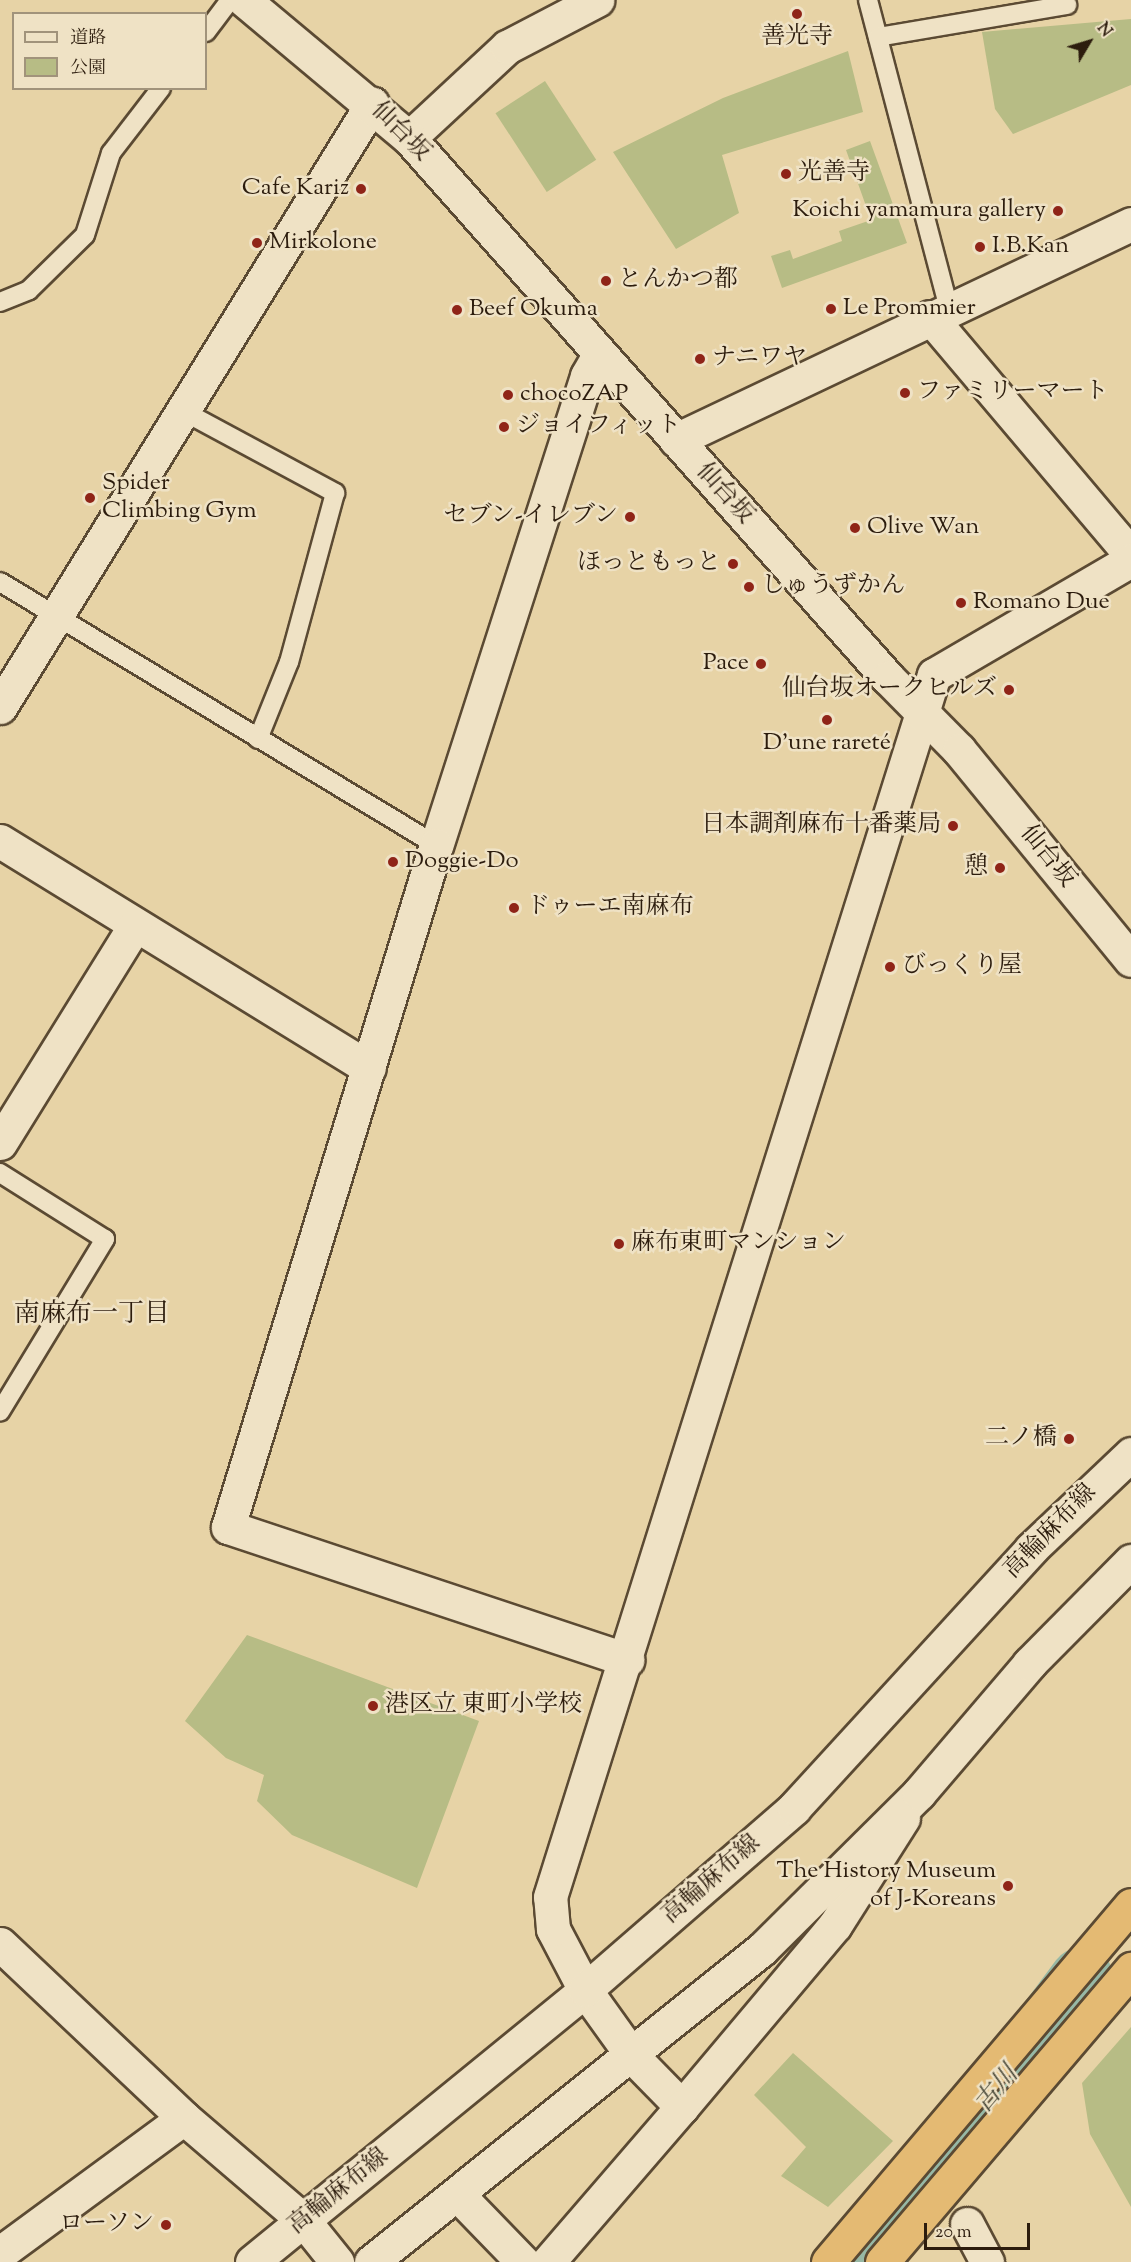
<!DOCTYPE html>
<html>
<head>
<meta charset="utf-8">
<style>
  body { margin:0 }
  #map { position:relative; width:1131px; height:2262px; overflow:hidden; background:#e7d3a6; font-family:"Sorts Mill Goudy","Noto Serif JP",serif }
  div>[style] { position:absolute }
  [style*='--x'] { left:calc(var(--x)*1px); top:calc(var(--y)*1px); width:calc(var(--w)*1px); rotate:calc(var(--a)*1deg) }
  .green>* { inset:0; background:#b7bc85; transform-origin:0 0 }
  .river>* { height:64px; margin:-32px; padding:0 32px; transform-origin:32px; border-radius:32px; background:#97b8a5 }
  .roads { filter:drop-shadow(2px 0 #5b4a33) drop-shadow(-2px 0 #5b4a33) drop-shadow(0 2px #5b4a33) drop-shadow(0 -2px #5b4a33) }
  .lane>* { height:18px; margin:-9px; padding:0 9px; transform-origin:9px; border-radius:9px; background:#efe2c5 }
  .street>* { height:33px; margin:-16.5px; padding:0 16.5px; transform-origin:16.5px; border-radius:16.5px; background:#efe2c5 }
  .secondary>* { height:33px; margin:-16.5px; padding:0 16.5px; transform-origin:16.5px; border-radius:16.5px; background:#efe2c5 }
  .highway>* { height:33px; margin:-16.5px; padding:0 16.5px; transform-origin:16.5px; border-radius:16.5px; background:#e4ba73 }
  .dots>* { width:16px; height:16px; translate:-50% -50%; box-sizing:border-box; border:3px solid #efe2c5; border-radius:50% }
  span { translate:-50% -50%; white-space:nowrap; text-align:center; line-height:1.15; -webkit-text-stroke:5px #efe2c5; paint-order:stroke }
  .poi-label { font-size:24px; color:#2c1c0d }
  .left { translate:0 -50%; text-align:left }
  .right { translate:-100% -50%; text-align:right }
  .street-label { font-size:24px; color:#2c1c0d }
  .neighbourhood-label { font-size:26px; color:#2c1c0d }
  .water-label { font-size:26px; color:#4c4b3b; font-style:italic }
  .legend { position:absolute; left:12px; top:12px; width:195px; height:78px; box-sizing:border-box; background:#efe2c5; border:2px solid #a1937b; margin:0; padding:8px 10px; list-style:none; font-size:18px; color:#2c1c0d }
  .legend li { display:flex; align-items:center; gap:12px; height:30px }
  .legend b { width:30px; border:2px solid #a1937b }
  .north { position:absolute; left:1059px; top:12px; width:60px; height:60px; -webkit-text-stroke:4px #efe2c5; paint-order:stroke; rotate:52deg; font-size:16px; font-weight:700; line-height:24px; text-align:center; color:#2c1c0d }
  .north::after { content:''; display:block; margin:auto; width:21px; height:27px; background:#2c1c0d; clip-path:polygon(50% 0,100% 100%,50% 72%,0 100%) }
  .scale { position:absolute; left:924px; top:2223px; width:106px; height:27px; box-sizing:border-box; border:3px solid #2c1c0d; border-top:0; padding-left:8px; font-size:18px; line-height:21px; white-space:nowrap; color:#2c1c0d; -webkit-text-stroke:4px #efe2c5; paint-order:stroke }
</style>
</head>
<body>
<div id="map">
  <div class="green">
    <i style="clip-path:polygon(1131px 19px,1131px 85px,1013px 134px,995px 109px,982px 32px)"></i>
    <i style="clip-path:polygon(848px 51px,863px 112px,722px 155px,739px 213px,676px 249px,613px 152px,723px 98px)"></i>
    <i style="left:545px;top:81px;width:94px;height:59px;rotate:57deg"></i>
    <i style="clip-path:polygon(870px 141px,907px 243px,782px 288px,771px 256px,790px 250px,793px 259px,842px 241px,839px 231px,871px 220px,846px 150px)"></i>
    <i style="clip-path:polygon(247px 1635px,479px 1721px,417px 1888px,292px 1835px,257px 1801px,264px 1775px,226px 1758px,185px 1721px)"></i>
    <i style="clip-path:polygon(1131px 2027px,1131px 2207px,1090px 2134px,1082px 2083px)"></i>
    <i style="clip-path:polygon(793px 2053px,893px 2141px,828px 2207px,781px 2176px,806px 2147px,754px 2095px)"></i>
  </div>
  <div class="river">
    <i style="--x:855;--y:2262;--w:261;--a:-50.4"></i>
    <i style="--x:1021;--y:2061;--w:102;--a:-53.4"></i>
  </div>
  <div class="roads">
    <div class="lane">
      <i style="--x:868;--y:0;--w:318;--a:75.3"></i>
      <i style="--x:206;--y:32;--w:40;--a:-53"></i>
      <i style="--x:878;--y:37;--w:192;--a:-9.6"></i>
      <i style="--x:0;--y:302;--w:31;--a:-22"></i>
      <i style="--x:29;--y:290;--w:78;--a:-44.5"></i>
      <i style="--x:85;--y:235;--w:86;--a:-72.4"></i>
      <i style="--x:111;--y:153;--w:82;--a:-52.4"></i>
      <i style="--x:183;--y:411;--w:173;--a:28.3"></i>
      <i style="--x:335;--y:493;--w:175;--a:105.2"></i>
      <i style="--x:289;--y:662;--w:83;--a:111.9"></i>
      <i style="--x:0;--y:582;--w:509;--a:31.1"></i>
      <i style="--x:0;--y:1173;--w:124;--a:32.2"></i>
      <i style="--x:105;--y:1239;--w:202;--a:121.3"></i>
    </div>
    <div class="street">
      <i style="--x:409;--y:138;--w:134;--a:-42.9"></i>
      <i style="--x:507;--y:47;--w:102;--a:-27.6"></i>
      <i style="--x:930;--y:317;--w:312;--a:49.8"></i>
      <i style="--x:599;--y:355;--w:24;--a:120"></i>
      <i style="--x:587;--y:376;--w:493;--a:107.8"></i>
      <i style="--x:436;--y:845;--w:713;--a:106.96"></i>
      <i style="--x:228;--y:1527;--w:421;--a:18.4"></i>
      <i style="--x:676;--y:440;--w:504;--a:-25.39"></i>
      <i style="--x:0;--y:707;--w:709;--a:-58.33"></i>
      <i style="--x:0;--y:841;--w:433;--a:31.6"></i>
      <i style="--x:0;--y:1143;--w:256;--a:-58.2"></i>
      <i style="--x:903;--y:1818;--w:127;--a:122.4"></i>
      <i style="--x:835;--y:1925;--w:238;--a:130.1"></i>
      <i style="--x:682;--y:2107;--w:70;--a:-134.4"></i>
      <i style="--x:633;--y:2057;--w:82;--a:-125.6"></i>
      <i style="--x:585;--y:1990;--w:69;--a:-117.7"></i>
      <i style="--x:553;--y:1929;--w:32;--a:-95"></i>
      <i style="--x:550;--y:1897;--w:1281;--a:-72.56"></i>
      <i style="--x:934;--y:675;--w:228;--a:-30.3"></i>
      <i style="--x:457;--y:2194;--w:95;--a:45.9"></i>
      <i style="--x:967;--y:2224;--w:43;--a:62.2"></i>
      <i style="--x:0;--y:2253;--w:228;--a:-36.3"></i>
      <i style="--x:548;--y:2262;--w:205;--a:-49.2"></i>
    </div>
    <div class="secondary">
      <i style="--x:244;--y:0;--w:215;--a:39.9"></i>
      <i style="--x:409;--y:138;--w:722;--a:48.43"></i>
      <i style="--x:888;--y:678;--w:101;--a:45.4"></i>
      <i style="--x:959;--y:750;--w:271;--a:50.7"></i>
      <i style="--x:0;--y:1944;--w:253;--a:43.4"></i>
      <i style="--x:184;--y:2118;--w:158;--a:40.6"></i>
      <i style="--x:304;--y:2221;--w:53;--a:51.2"></i>
      <i style="--x:252;--y:2262;--w:430;--a:-39.2"></i>
      <i style="--x:585;--y:1990;--w:277;--a:-41"></i>
      <i style="--x:794;--y:1808;--w:351;--a:-47.5"></i>
      <i style="--x:1031;--y:1549;--w:138;--a:-43.5"></i>
      <i style="--x:371;--y:2262;--w:501;--a:-38.68"></i>
      <i style="--x:762;--y:1949;--w:221;--a:-44.8"></i>
      <i style="--x:919;--y:1793;--w:170;--a:-49.5"></i>
      <i style="--x:1029;--y:1664;--w:145;--a:-45.3"></i>
    </div>
    <div class="highway">
      <i style="--x:828;--y:2262;--w:468;--a:-49.7"></i>
      <i style="--x:882;--y:2262;--w:385;--a:-49.6"></i>
    </div>
  </div>
  <div class="dots">
    <i style="left:797px;top:14px;background:#8f2418"></i>
    <i style="left:786px;top:174px;background:#8f2418"></i>
    <i style="left:361px;top:189px;background:#8f2418"></i>
    <i style="left:1058px;top:211px;background:#8f2418"></i>
    <i style="left:257px;top:243px;background:#8f2418"></i>
    <i style="left:980px;top:247px;background:#8f2418"></i>
    <i style="left:606px;top:281px;background:#8f2418"></i>
    <i style="left:831px;top:309px;background:#8f2418"></i>
    <i style="left:457px;top:310px;background:#8f2418"></i>
    <i style="left:700px;top:359px;background:#8f2418"></i>
    <i style="left:905px;top:393px;background:#8f2418"></i>
    <i style="left:508px;top:395px;background:#8f2418"></i>
    <i style="left:504px;top:427px;background:#8f2418"></i>
    <i style="left:90px;top:498px;background:#8f2418"></i>
    <i style="left:630px;top:517px;background:#8f2418"></i>
    <i style="left:855px;top:528px;background:#8f2418"></i>
    <i style="left:733px;top:564px;background:#8f2418"></i>
    <i style="left:749px;top:587px;background:#8f2418"></i>
    <i style="left:961px;top:603px;background:#8f2418"></i>
    <i style="left:761px;top:664px;background:#8f2418"></i>
    <i style="left:1009px;top:690px;background:#8f2418"></i>
    <i style="left:827px;top:720px;background:#8f2418"></i>
    <i style="left:953px;top:826px;background:#8f2418"></i>
    <i style="left:393px;top:862px;background:#8f2418"></i>
    <i style="left:1000px;top:868px;background:#8f2418"></i>
    <i style="left:514px;top:908px;background:#8f2418"></i>
    <i style="left:890px;top:967px;background:#8f2418"></i>
    <i style="left:619px;top:1244px;background:#8f2418"></i>
    <i style="left:1069px;top:1439px;background:#8f2418"></i>
    <i style="left:373px;top:1706px;background:#8f2418"></i>
    <i style="left:1008px;top:1886px;background:#8f2418"></i>
    <i style="left:166px;top:2225px;background:#8f2418"></i>
  </div>
  <div class="poi-label">
    <span style="left:797px;top:38px">善光寺</span>
    <span class="left" style="left:798px;top:174px">光善寺</span>
    <span class="right" style="left:349px;top:189px">Cafe Kariz</span>
    <span class="right" style="left:1046px;top:211px">Koichi yamamura gallery</span>
    <span class="left" style="left:269px;top:243px">Mirkolone</span>
    <span class="left" style="left:992px;top:247px">I.B.Kan</span>
    <span class="left" style="left:618px;top:281px">とんかつ都</span>
    <span class="left" style="left:843px;top:309px">Le Prommier</span>
    <span class="left" style="left:469px;top:310px">Beef Okuma</span>
    <span class="left" style="left:712px;top:359px">ナニワヤ</span>
    <span class="left" style="left:917px;top:393px">ファミリーマート</span>
    <span class="left" style="left:520px;top:395px">chocoZAP</span>
    <span class="left" style="left:516px;top:427px">ジョイフィット</span>
    <span class="left" style="left:102px;top:498px">Spider<br>Climbing Gym</span>
    <span class="right" style="left:618px;top:517px">セブン-イレブン</span>
    <span class="left" style="left:867px;top:528px">Olive Wan</span>
    <span class="right" style="left:721px;top:564px">ほっともっと</span>
    <span class="left" style="left:761px;top:587px">しゅうずかん</span>
    <span class="left" style="left:973px;top:603px">Romano Due</span>
    <span class="right" style="left:749px;top:664px">Pace</span>
    <span class="right" style="left:997px;top:690px">仙台坂オークヒルズ</span>
    <span style="left:827px;top:744px">D'une rareté</span>
    <span class="right" style="left:941px;top:826px">日本調剤麻布十番薬局</span>
    <span class="left" style="left:405px;top:862px">Doggie-Do</span>
    <span class="right" style="left:988px;top:868px">憩</span>
    <span class="left" style="left:526px;top:908px">ドゥーエ南麻布</span>
    <span class="left" style="left:902px;top:967px">びっくり屋</span>
    <span class="left" style="left:631px;top:1244px">麻布東町マンション</span>
    <span class="right" style="left:1057px;top:1439px">二ノ橋</span>
    <span class="left" style="left:385px;top:1706px">港区立 東町小学校</span>
    <span class="right" style="left:996px;top:1886px">The History Museum<br>of J-Koreans</span>
    <span class="right" style="left:154px;top:2225px">ローソン</span>
  </div>
  <div class="street-label">
    <span style="left:400px;top:132px;rotate:45deg">仙台坂</span>
    <span style="left:724px;top:494px;rotate:48deg">仙台坂</span>
    <span style="left:1047px;top:857px;rotate:51deg">仙台坂</span>
    <span style="left:1051px;top:1532px;rotate:-46deg">高輪麻布線</span>
    <span style="left:712px;top:1880px;rotate:-41deg">高輪麻布線</span>
    <span style="left:339px;top:2192px;rotate:-39deg">高輪麻布線</span>
  </div>
  <div class="neighbourhood-label">
    <span style="left:92px;top:1315px">南麻布一丁目</span>
  </div>
  <div class="water-label">
    <span style="left:997px;top:2090px;rotate:-50deg">古川</span>
  </div>
  <ul class="legend">
  <li><b style="height:8px;background:#efe2c5"></b>道路</li>
  <li><b style="height:16px;background:#b7bc85"></b>公園</li>
  </ul>
  <div class="north">N</div>
  <div class="scale">20 m</div>
</div>
</body>
</html>
